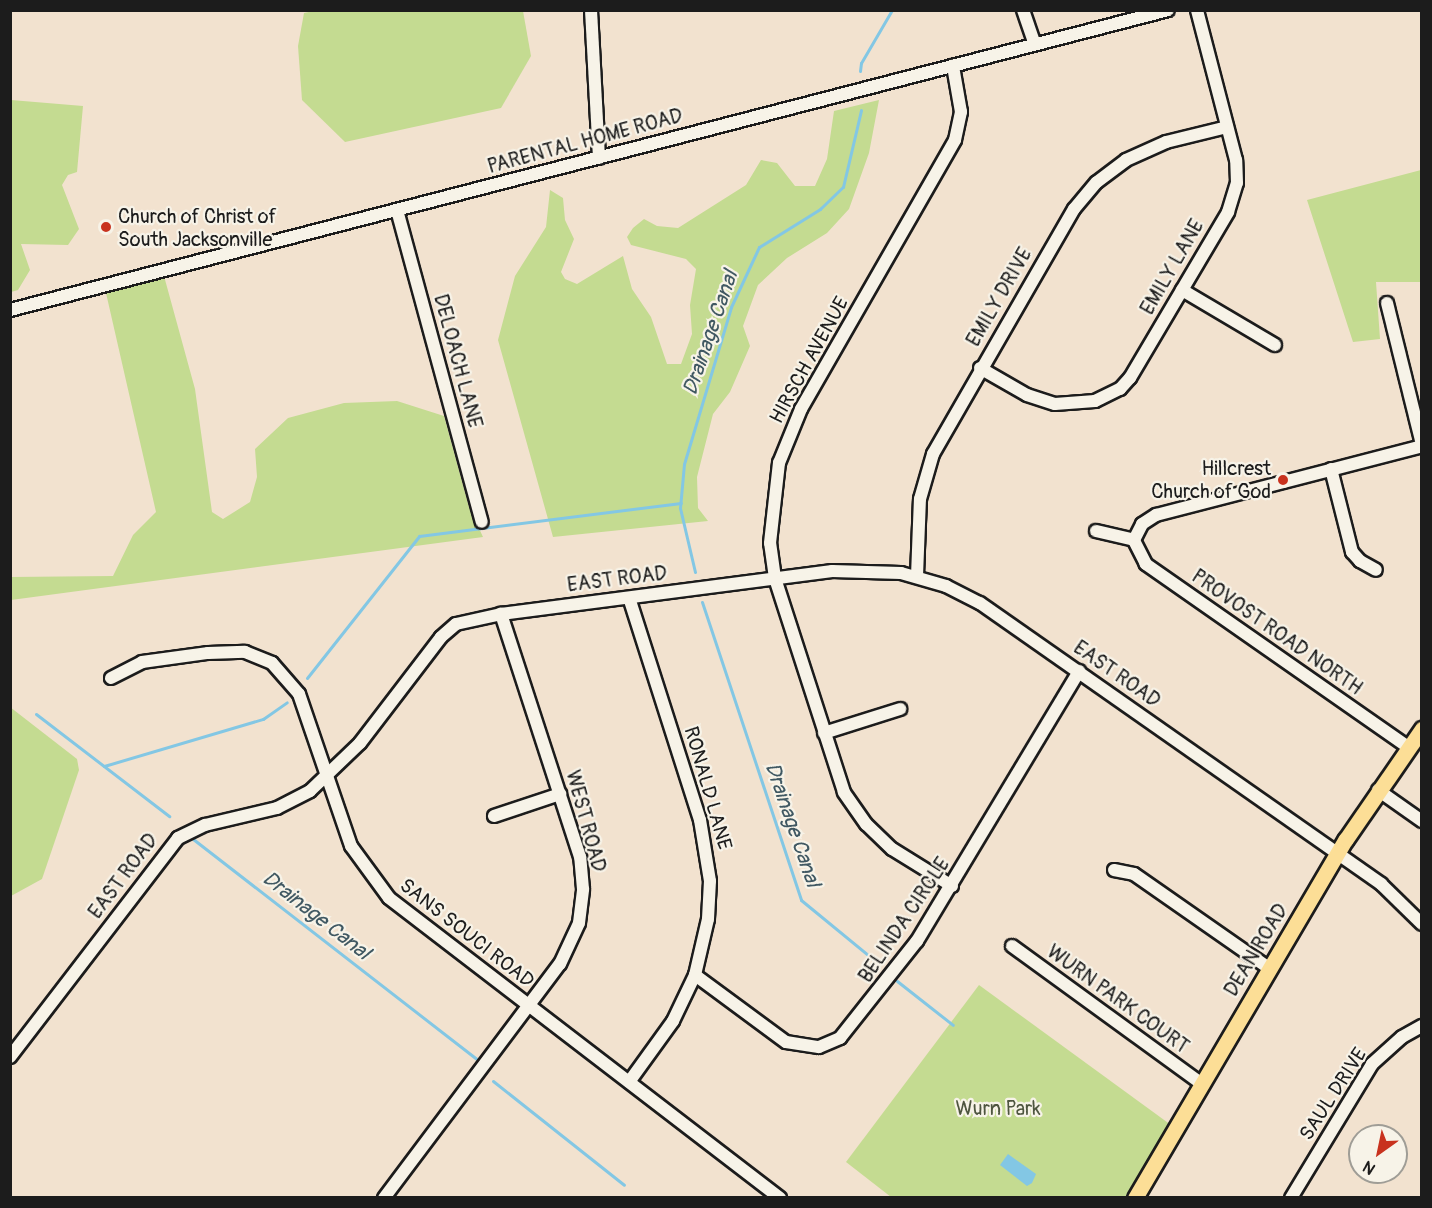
<!DOCTYPE html>
<html>
<head>
<meta charset="utf-8">
<style>
  body { margin:0 }
  #map { position:relative; width:1432px; height:1208px; overflow:hidden; background:#f2e2cf; font-family:Pangolin,sans-serif }
  div>[style] { position:absolute }
  [style*='--x'] { left:calc(var(--x)*1px); top:calc(var(--y)*1px); width:calc(var(--w)*1px); rotate:calc(var(--a)*1deg) }
  .green>* { inset:0; background:#c4db91 }
  .water>* { inset:0; background:#83c7e4 }
  .stream>* { height:3px; margin:-1.5px; padding:0 1.5px; transform-origin:1.5px; border-radius:1.5px; background:#83c7e4 }
  .roads { filter:drop-shadow(2px 0 #1c1c1c) drop-shadow(-2px 0 #1c1c1c) drop-shadow(0 2px #1c1c1c) drop-shadow(0 -2px #1c1c1c) }
  .minor>* { height:12px; margin:-6px; padding:0 6px; transform-origin:6px; border-radius:6px; background:#f7f3e8 }
  .major>* { height:15px; margin:-7.5px; padding:0 7.5px; transform-origin:7.5px; border-radius:7.5px; background:#fcde96 }
  .dots>* { width:16px; height:16px; translate:-50% -50%; box-sizing:border-box; border:3px solid #f7f3e8; border-radius:50% }
  span { translate:-50% -50%; white-space:nowrap; text-align:center; line-height:1.15; -webkit-text-stroke:4.5px #f7f3e8; paint-order:stroke }
  .street-label { font-size:20px; color:#1c1c1c }
  .poi-label { font-size:20px; color:#1c1c1c }
  .left { translate:0 -50%; text-align:left }
  .right { translate:-100% -50%; text-align:right }
  .park-label { font-size:20px; color:#4e553f }
  .water-label { font-size:21px; color:#405862; font-style:italic }
  .frame { position:absolute; inset:0; border:12px solid #1c1c1c; pointer-events:none }
  .north { position:absolute; left:1348px; top:1124px; width:60px; height:60px; box-sizing:border-box; background:#f7f3e8; border:2px solid #9f9d96; border-radius:50%; rotate:213deg; font-size:16px; font-weight:700; line-height:24px; text-align:center; color:#1c1c1c }
  .north::after { content:''; display:block; margin:auto; width:21px; height:27px; background:#c8321e; clip-path:polygon(50% 0,100% 100%,50% 72%,0 100%) }
</style>
</head>
<body>
<div id="map">
  <div class="green">
    <i style="clip-path:polygon(318px 10px,523px 11px,531px 56px,501px 108px,345px 142px,302px 100px,298px 46px,304px 13px)"></i>
    <i style="clip-path:polygon(11px 100px,83px 106px,77px 172px,68px 175px,62px 185px,79px 229px,68px 245px,21px 244px,30px 270px,18px 290px,11px 292px)"></i>
    <i style="clip-path:polygon(879px 100px,869px 153px,849px 209px,827px 233px,787px 258px,758px 285px,743px 326px,750px 346px,730px 392px,713px 414px,697px 477px,698px 508px,708px 521px,553px 537px,498px 340px,515px 276px,546px 227px,550px 190px,563px 198px,565px 220px,574px 239px,561px 272px,565px 279px,577px 284px,623px 256px,632px 289px,651px 317px,667px 364px,681px 364px,692px 334px,690px 305px,696px 269px,686px 259px,631px 245px,627px 237px,633px 228px,644px 219px,657px 226px,678px 228px,746px 185px,761px 160px,777px 163px,795px 186px,815px 186px,827px 159px,834px 111px)"></i>
    <i style="clip-path:polygon(1421px 170px,1421px 282px,1376px 282px,1380px 339px,1353px 342px,1307px 200px)"></i>
    <i style="clip-path:polygon(164px 276px,195px 389px,212px 512px,223px 519px,250px 502px,257px 477px,255px 449px,288px 418px,344px 403px,397px 401px,444px 416px,469px 507px,483px 537px,11px 600px,10px 577px,113px 576px,133px 535px,156px 512px,106px 293px)"></i>
    <i style="clip-path:polygon(10px 707px,77px 759px,79px 770px,42px 879px,11px 896px)"></i>
    <i style="clip-path:polygon(979px 985px,1171px 1125px,1128px 1197px,891px 1197px,846px 1162px)"></i>
  </div>
  <div class="water">
    <i style="clip-path:polygon(1008px 1154px,1036px 1174px,1032px 1183px,1027px 1186px,1000px 1165px)"></i>
  </div>
  <div class="stream">
    <i style="--x:860;--y:71;--w:8;--a:-83"></i>
    <i style="--x:861;--y:63;--w:61;--a:-59.7"></i>
    <i style="--x:695;--y:572;--w:66;--a:-103.2"></i>
    <i style="--x:680;--y:508;--w:44;--a:-84.8"></i>
    <i style="--x:684;--y:464;--w:164;--a:-73.3"></i>
    <i style="--x:731;--y:307;--w:66;--a:-65"></i>
    <i style="--x:759;--y:247;--w:72;--a:-31.9"></i>
    <i style="--x:820;--y:209;--w:32;--a:-44"></i>
    <i style="--x:843;--y:187;--w:79;--a:-76.8"></i>
    <i style="--x:702;--y:602;--w:314;--a:71.6"></i>
    <i style="--x:801;--y:900;--w:94;--a:39.4"></i>
    <i style="--x:307;--y:678;--w:181;--a:-51.7"></i>
    <i style="--x:419;--y:536;--w:264;--a:-7.2"></i>
    <i style="--x:36;--y:714;--w:168;--a:37.5"></i>
    <i style="--x:104;--y:766;--w:166;--a:-16.5"></i>
    <i style="--x:263;--y:719;--w:29;--a:-35"></i>
    <i style="--x:193;--y:839;--w:361;--a:37.8"></i>
    <i style="--x:897;--y:981;--w:71;--a:38.2"></i>
    <i style="--x:493;--y:1081;--w:167;--a:38.4"></i>
  </div>
  <div class="roads">
    <div class="minor">
      <i style="--x:591;--y:10;--w:148;--a:86.9"></i>
      <i style="--x:1023;--y:10;--w:36;--a:71"></i>
      <i style="--x:397;--y:210;--w:323;--a:74.8"></i>
      <i style="--x:1182;--y:290;--w:108;--a:30.6"></i>
      <i style="--x:1387;--y:303;--w:145;--a:76.1"></i>
      <i style="--x:10;--y:310;--w:1196;--a:-14.52"></i>
      <i style="--x:980;--y:368;--w:54;--a:29.9"></i>
      <i style="--x:1027;--y:395;--w:29;--a:18"></i>
      <i style="--x:1055;--y:404;--w:40;--a:-4.3"></i>
      <i style="--x:1095;--y:401;--w:28;--a:-26"></i>
      <i style="--x:1120;--y:389;--w:15;--a:-48"></i>
      <i style="--x:1130;--y:378;--w:193;--a:-59.4"></i>
      <i style="--x:1228;--y:212;--w:30;--a:-73"></i>
      <i style="--x:1237;--y:183;--w:23;--a:-92"></i>
      <i style="--x:1236;--y:160;--w:155;--a:-104.6"></i>
      <i style="--x:1331;--y:469;--w:86;--a:75.8"></i>
      <i style="--x:1352;--y:552;--w:12;--a:48"></i>
      <i style="--x:1360;--y:561;--w:18;--a:29"></i>
      <i style="--x:1096;--y:531;--w:39;--a:13"></i>
      <i style="--x:917;--y:576;--w:77;--a:-87.8"></i>
      <i style="--x:920;--y:499;--w:47;--a:-73.9"></i>
      <i style="--x:933;--y:454;--w:283;--a:-60.1"></i>
      <i style="--x:1074;--y:209;--w:35;--a:-50"></i>
      <i style="--x:1097;--y:182;--w:36;--a:-37"></i>
      <i style="--x:1126;--y:160;--w:44;--a:-24.2"></i>
      <i style="--x:1166;--y:142;--w:63;--a:-13.8"></i>
      <i style="--x:111;--y:678;--w:35;--a:-27"></i>
      <i style="--x:142;--y:662;--w:67;--a:-7.8"></i>
      <i style="--x:208;--y:653;--w:37;--a:-2"></i>
      <i style="--x:245;--y:652;--w:29;--a:22"></i>
      <i style="--x:272;--y:663;--w:41;--a:48.9"></i>
      <i style="--x:299;--y:694;--w:161;--a:71.1"></i>
      <i style="--x:351;--y:846;--w:64;--a:53.8"></i>
      <i style="--x:389;--y:898;--w:493;--a:37.5"></i>
      <i style="--x:824;--y:733;--w:80;--a:-17.5"></i>
      <i style="--x:1408;--y:747;--w:320;--a:-145.1"></i>
      <i style="--x:1146;--y:564;--w:27;--a:-117"></i>
      <i style="--x:1134;--y:540;--w:18;--a:-63"></i>
      <i style="--x:1142;--y:524;--w:17;--a:-33"></i>
      <i style="--x:1156;--y:515;--w:275;--a:-14.5"></i>
      <i style="--x:1378;--y:790;--w:54;--a:35.2"></i>
      <i style="--x:494;--y:816;--w:70;--a:-18.4"></i>
      <i style="--x:1114;--y:870;--w:20;--a:11"></i>
      <i style="--x:1134;--y:874;--w:166;--a:34.9"></i>
      <i style="--x:952;--y:886;--w:70;--a:-148.3"></i>
      <i style="--x:892;--y:849;--w:36;--a:-136"></i>
      <i style="--x:866;--y:824;--w:39;--a:-125"></i>
      <i style="--x:844;--y:792;--w:225;--a:-107.9"></i>
      <i style="--x:775;--y:578;--w:35;--a:-98"></i>
      <i style="--x:770;--y:543;--w:81;--a:-83.6"></i>
      <i style="--x:779;--y:463;--w:58;--a:-67.8"></i>
      <i style="--x:801;--y:409;--w:310;--a:-60.2"></i>
      <i style="--x:955;--y:140;--w:29;--a:-78"></i>
      <i style="--x:961;--y:112;--w:47;--a:-99.9"></i>
      <i style="--x:1012;--y:946;--w:235;--a:36"></i>
      <i style="--x:695;--y:975;--w:113;--a:36.4"></i>
      <i style="--x:786;--y:1042;--w:33;--a:9"></i>
      <i style="--x:819;--y:1047;--w:23;--a:-23"></i>
      <i style="--x:840;--y:1038;--w:124;--a:-51.6"></i>
      <i style="--x:917;--y:941;--w:315;--a:-59"></i>
      <i style="--x:10;--y:1057;--w:276;--a:-52.5"></i>
      <i style="--x:178;--y:838;--w:30;--a:-26"></i>
      <i style="--x:205;--y:825;--w:74;--a:-13.3"></i>
      <i style="--x:277;--y:808;--w:37;--a:-27"></i>
      <i style="--x:310;--y:791;--w:69;--a:-43.8"></i>
      <i style="--x:360;--y:743;--w:133;--a:-52.6"></i>
      <i style="--x:441;--y:637;--w:20;--a:-41"></i>
      <i style="--x:456;--y:624;--w:46;--a:-12.5"></i>
      <i style="--x:501;--y:614;--w:334;--a:-7.4"></i>
      <i style="--x:832;--y:571;--w:69;--a:1.7"></i>
      <i style="--x:901;--y:573;--w:47;--a:16.1"></i>
      <i style="--x:946;--y:586;--w:38;--a:27"></i>
      <i style="--x:980;--y:603;--w:490;--a:35"></i>
      <i style="--x:1381;--y:884;--w:57;--a:44.3"></i>
      <i style="--x:629;--y:1082;--w:75;--a:-54.2"></i>
      <i style="--x:673;--y:1021;--w:51;--a:-64.4"></i>
      <i style="--x:695;--y:975;--w:57;--a:-76.9"></i>
      <i style="--x:708;--y:919;--w:38;--a:-87"></i>
      <i style="--x:710;--y:881;--w:62;--a:-99.3"></i>
      <i style="--x:700;--y:820;--w:233;--a:-107.7"></i>
      <i style="--x:384;--y:1198;--w:293;--a:-53.1"></i>
      <i style="--x:560;--y:964;--w:45;--a:-65.1"></i>
      <i style="--x:579;--y:923;--w:34;--a:-83"></i>
      <i style="--x:583;--y:889;--w:32;--a:-95"></i>
      <i style="--x:580;--y:857;--w:256;--a:-108"></i>
      <i style="--x:1291;--y:1198;--w:157;--a:-58.8"></i>
      <i style="--x:1372;--y:1064;--w:40;--a:-42"></i>
      <i style="--x:1402;--y:1037;--w:23;--a:-29"></i>
    </div>
    <div class="major">
      <i style="--x:1135;--y:1198;--w:416;--a:-59.6"></i>
      <i style="--x:1346;--y:839;--w:134;--a:-55.4"></i>
    </div>
  </div>
  <div class="dots">
    <i style="left:106px;top:227px;background:#c8321e"></i>
    <i style="left:1283px;top:480px;background:#c8321e"></i>
  </div>
  <div class="street-label">
    <span style="left:585px;top:141px;rotate:-15deg">PARENTAL HOME ROAD</span>
    <span style="left:1172px;top:267px;rotate:-60deg">EMILY LANE</span>
    <span style="left:999px;top:297px;rotate:-60deg">EMILY DRIVE</span>
    <span style="left:809px;top:360px;rotate:-61deg">HIRSCH AVENUE</span>
    <span style="left:458px;top:361px;rotate:75deg">DELOACH LANE</span>
    <span style="left:617px;top:579px;rotate:-7deg">EAST ROAD</span>
    <span style="left:1277px;top:632px;rotate:35deg">PROVOST ROAD NORTH</span>
    <span style="left:1117px;top:674px;rotate:35deg">EAST ROAD</span>
    <span style="left:708px;top:788px;rotate:74deg">RONALD LANE</span>
    <span style="left:586px;top:821px;rotate:75deg">WEST ROAD</span>
    <span style="left:123px;top:876px;rotate:-53deg">EAST ROAD</span>
    <span style="left:904px;top:920px;rotate:-56deg">BELINDA CIRCLE</span>
    <span style="left:467px;top:933px;rotate:38deg">SANS SOUCI ROAD</span>
    <span style="left:1256px;top:950px;rotate:-59deg">DEAN ROAD</span>
    <span style="left:1118px;top:999px;rotate:36deg">WURN PARK COURT</span>
    <span style="left:1333px;top:1094px;rotate:-57deg">SAUL DRIVE</span>
  </div>
  <div class="poi-label">
    <span class="left" style="left:118px;top:228px">Church of Christ of<br>South Jacksonville</span>
    <span class="right" style="left:1271px;top:480px">Hillcrest<br>Church of God</span>
  </div>
  <div class="park-label">
    <span style="left:998px;top:1108px">Wurn Park</span>
  </div>
  <div class="water-label">
    <span style="left:711px;top:333px;rotate:-71deg">Drainage Canal</span>
    <span style="left:792px;top:825px;rotate:71deg">Drainage Canal</span>
    <span style="left:316px;top:916px;rotate:38deg">Drainage Canal</span>
  </div>
  <div class="frame"></div>
  <div class="north">N</div>
</div>
</body>
</html>
